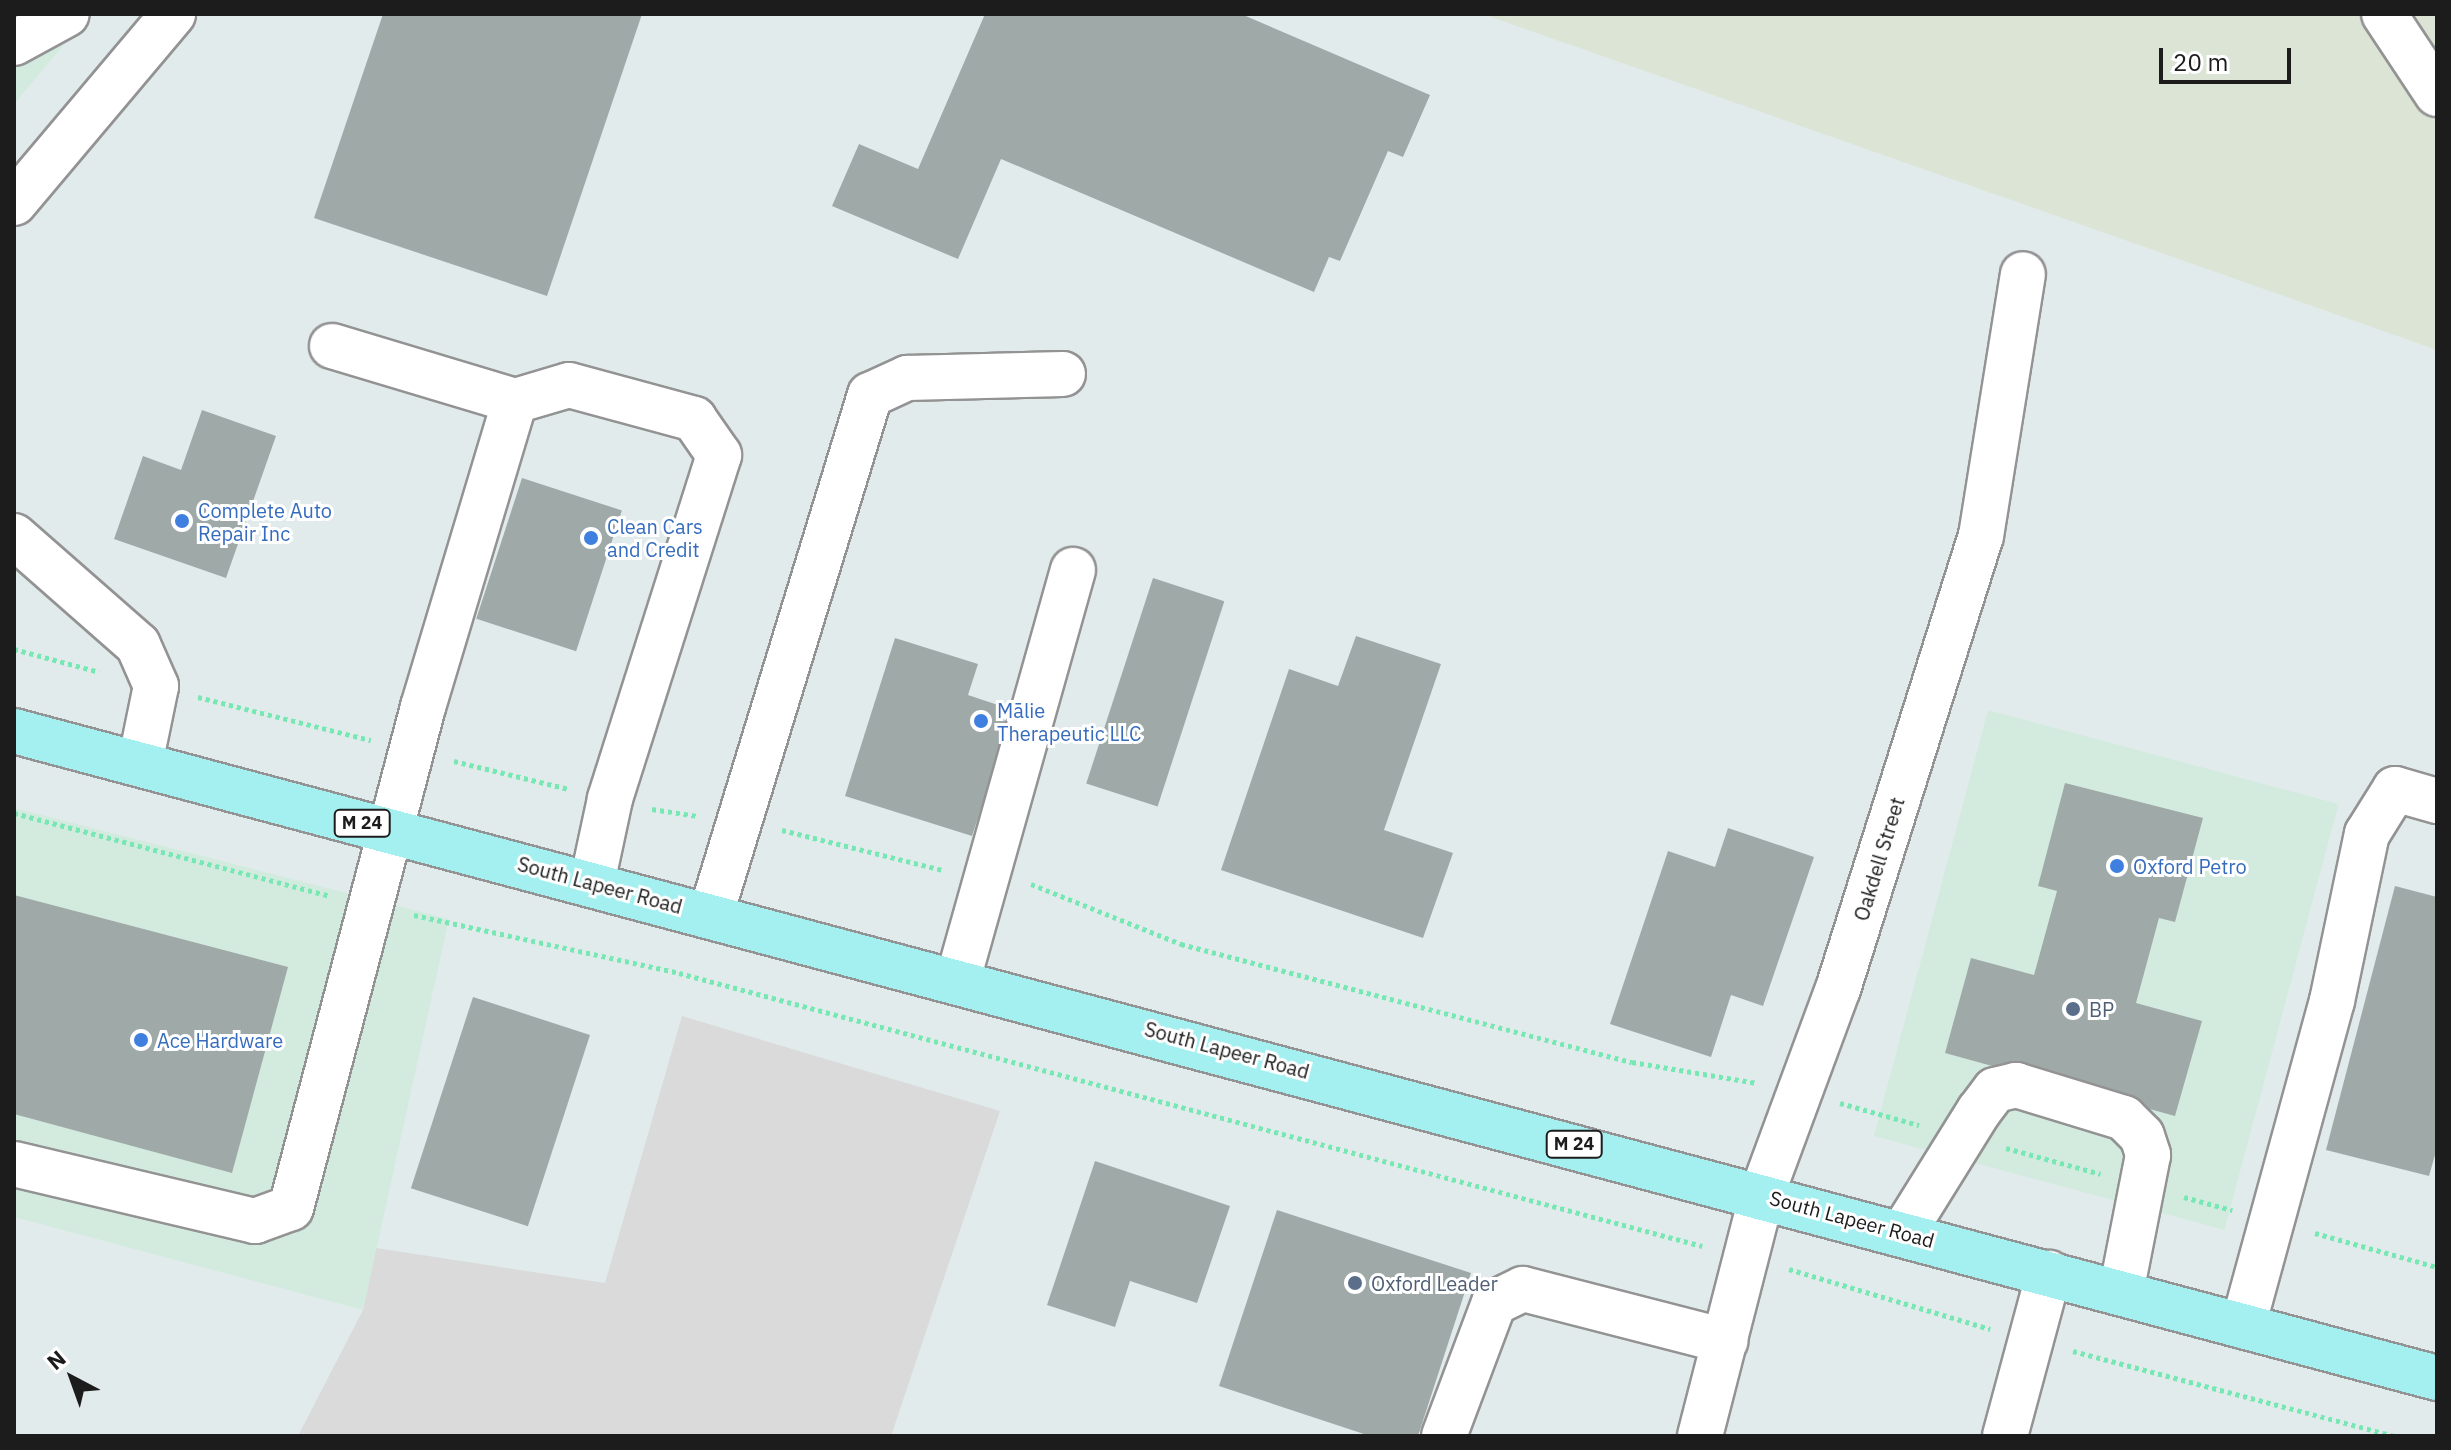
<!DOCTYPE html>
<html>
<head>
<meta charset="utf-8">
<style>
  body { margin:0 }
  #map { position:relative; width:2451px; height:1450px; overflow:hidden; background:#e2ebec; font-family:"IBM Plex Sans",sans-serif }
  div>[style] { position:absolute }
  [style*='--x'] { left:calc(var(--x)*1px); top:calc(var(--y)*1px); width:calc(var(--w)*1px); rotate:calc(var(--a)*1deg) }
  .residential>* { inset:0; background:#d9dad9 }
  .commercial>* { inset:0; background:#d3ebdf; transform-origin:0 0 }
  .industrial>* { inset:0; background:#dbe4d5 }
  .building>* { inset:0; background:#9faaa8; transform-origin:0 0 }
  .path>* { height:5px; margin-top:-2.5px; transform-origin:0; background:repeating-linear-gradient(90deg,#77e8b4 0 4px,transparent 0 8px) }
  .roads { filter:drop-shadow(2px 0 #939393) drop-shadow(-2px 0 #939393) drop-shadow(0 2px #939393) drop-shadow(0 -2px #939393) }
  .minor>* { height:44px; margin:-22px; padding:0 22px; transform-origin:22px; border-radius:22px; background:#fff }
  .major>* { height:44px; margin:-22px; padding:0 22px; transform-origin:22px; border-radius:22px; background:#a4eff0 }
  .dots>* { width:22px; height:22px; translate:-50% -50%; box-sizing:border-box; border:4px solid #fff; border-radius:50% }
  span { translate:-50% -50%; white-space:nowrap; text-align:center; line-height:1.15; -webkit-text-stroke:6px #fff; paint-order:stroke }
  .shield-label span { padding:2px 6px; background:#fff; border:2px solid; border-radius:6px; -webkit-text-stroke-width:0 }
  .shield-label { font-size:18px; color:#1c1c1c; font-weight:700 }
  .shop-label { font-size:20px; color:#366cbe }
  .left { translate:0 -50%; text-align:left }
  .street-label { font-size:20px; color:#1c1c1c }
  .service-label { font-size:20px; color:#4e5e75 }
  .frame { position:absolute; inset:0; border:16px solid #1c1c1c; pointer-events:none }
  .north { position:absolute; left:32px; top:1338px; width:80px; height:80px; -webkit-text-stroke:6px #fff; paint-order:stroke; rotate:319deg; font-size:22px; font-weight:700; line-height:32px; text-align:center; color:#1c1c1c }
  .north::after { content:''; display:block; margin:auto; width:28px; height:36px; background:#1c1c1c; clip-path:polygon(50% 0,100% 100%,50% 72%,0 100%) }
  .scale { position:absolute; left:2159px; top:48px; width:132px; height:36px; box-sizing:border-box; border:4px solid #1c1c1c; border-top:0; padding-left:10px; font-size:24px; line-height:28px; white-space:nowrap; color:#1c1c1c; -webkit-text-stroke:6px #fff; paint-order:stroke }
</style>
</head>
<body>
<div id="map">
  <div class="residential">
    <i style="clip-path:polygon(682px 1016px,1000px 1111px,891px 1436px,298px 1436px,363px 1310px,376px 1248px,605px 1283px)"></i>
  </div>
  <div class="commercial">
    <i style="clip-path:polygon(14px 14px,90px 14px,14px 104px)"></i>
    <i style="left:1988px;top:710px;width:363px;height:441px;rotate:15deg"></i>
    <i style="clip-path:polygon(14px 808px,449px 919px,363px 1310px,14px 1217px)"></i>
  </div>
  <div class="industrial">
    <i style="clip-path:polygon(1483px 14px,2437px 14px,2437px 350px)"></i>
  </div>
  <div class="building">
    <i style="clip-path:polygon(383px 14px,642px 14px,547px 296px,314px 218px)"></i>
    <i style="clip-path:polygon(985px 14px,1241px 14px,1430px 95px,1403px 157px,1388px 151px,1340px 261px,1329px 257px,1314px 292px,1001px 159px,958px 259px,832px 206px,859px 144px,918px 169px)"></i>
    <i style="clip-path:polygon(202px 410px,276px 436px,226px 578px,114px 539px,143px 456px,181px 470px)"></i>
    <i style="left:522px;top:478px;width:105px;height:148px;rotate:18deg"></i>
    <i style="left:1153px;top:578px;width:75px;height:216px;rotate:18deg"></i>
    <i style="clip-path:polygon(1356px 636px,1441px 664px,1384px 830px,1453px 853px,1423px 938px,1221px 870px,1289px 669px,1338px 686px)"></i>
    <i style="clip-path:polygon(895px 638px,978px 664px,968px 695px,1013px 710px,972px 836px,845px 796px)"></i>
    <i style="clip-path:polygon(2065px 783px,2203px 818px,2175px 922px,2159px 918px,2136px 1003px,2202px 1021px,2175px 1116px,1945px 1053px,1971px 958px,2034px 975px,2057px 891px,2038px 886px)"></i>
    <i style="clip-path:polygon(1728px 828px,1814px 857px,1763px 1006px,1731px 995px,1711px 1057px,1610px 1024px,1668px 851px,1715px 867px)"></i>
    <i style="clip-path:polygon(2395px 886px,2437px 897px,2437px 1148px,2429px 1176px,2326px 1150px)"></i>
    <i style="clip-path:polygon(14px 895px,288px 967px,232px 1173px,14px 1114px)"></i>
    <i style="left:473px;top:997px;width:123px;height:201px;rotate:18deg"></i>
    <i style="clip-path:polygon(1095px 1161px,1230px 1206px,1197px 1303px,1130px 1281px,1115px 1327px,1047px 1305px)"></i>
    <i style="clip-path:polygon(1277px 1210px,1471px 1273px,1418px 1436px,1370px 1436px,1219px 1386px)"></i>
  </div>
  <div class="path">
    <i style="--x:14;--y:649;--w:88;--a:15.1"></i>
    <i style="--x:198;--y:697;--w:178;--a:14"></i>
    <i style="--x:454;--y:761;--w:118;--a:13.7"></i>
    <i style="--x:652;--y:809;--w:47;--a:8.7"></i>
    <i style="--x:14;--y:813;--w:327;--a:14.7"></i>
    <i style="--x:782;--y:830;--w:166;--a:14"></i>
    <i style="--x:1031;--y:884;--w:162;--a:21.8"></i>
    <i style="--x:1181;--y:944;--w:466;--a:14.7"></i>
    <i style="--x:1632;--y:1062;--w:127;--a:9.5"></i>
    <i style="--x:414;--y:915;--w:271;--a:12.3"></i>
    <i style="--x:679;--y:973;--w:1059;--a:14.94"></i>
    <i style="--x:1840;--y:1103;--w:82;--a:15.6"></i>
    <i style="--x:2006;--y:1148;--w:98;--a:15.3"></i>
    <i style="--x:2184;--y:1197;--w:50;--a:15.2"></i>
    <i style="--x:2315;--y:1233;--w:127;--a:15.6"></i>
    <i style="--x:1789;--y:1269;--w:210;--a:16.6"></i>
    <i style="--x:2073;--y:1351;--w:333;--a:14.8"></i>
  </div>
  <div class="roads">
    <div class="minor">
      <i style="--x:2384;--y:14;--w:96;--a:56.5"></i>
      <i style="--x:14;--y:43;--w:60;--a:-28.7"></i>
      <i style="--x:14;--y:203;--w:247;--a:-49.9"></i>
      <i style="--x:332;--y:346;--w:191;--a:16.7"></i>
      <i style="--x:14;--y:536;--w:165;--a:41.3"></i>
      <i style="--x:138;--y:645;--w:45;--a:66.3"></i>
      <i style="--x:156;--y:686;--w:80;--a:101.6"></i>
      <i style="--x:711;--y:914;--w:543;--a:-72.97"></i>
      <i style="--x:870;--y:395;--w:41;--a:-24.7"></i>
      <i style="--x:907;--y:378;--w:156;--a:-1.5"></i>
      <i style="--x:958;--y:979;--w:425;--a:-74.3"></i>
      <i style="--x:14;--y:1164;--w:248;--a:13.3"></i>
      <i style="--x:255;--y:1221;--w:38;--a:-20"></i>
      <i style="--x:291;--y:1208;--w:518;--a:-75.24"></i>
      <i style="--x:423;--y:707;--w:320;--a:-73.3"></i>
      <i style="--x:515;--y:401;--w:56;--a:-16.5"></i>
      <i style="--x:569;--y:385;--w:130;--a:15.2"></i>
      <i style="--x:694;--y:419;--w:44;--a:55.2"></i>
      <i style="--x:719;--y:455;--w:361;--a:107.6"></i>
      <i style="--x:610;--y:799;--w:86;--a:102.1"></i>
      <i style="--x:1903;--y:1233;--w:144;--a:-58.1"></i>
      <i style="--x:1979;--y:1111;--w:26;--a:-53"></i>
      <i style="--x:1995;--y:1090;--w:22;--a:-13"></i>
      <i style="--x:2016;--y:1085;--w:113;--a:17"></i>
      <i style="--x:2124;--y:1118;--w:25;--a:45"></i>
      <i style="--x:2142;--y:1136;--w:20;--a:72"></i>
      <i style="--x:2148;--y:1155;--w:140;--a:101.1"></i>
      <i style="--x:2243;--y:1326;--w:337;--a:-74.7"></i>
      <i style="--x:2332;--y:1001;--w:171;--a:-78.2"></i>
      <i style="--x:2367;--y:834;--w:53;--a:-58.1"></i>
      <i style="--x:2395;--y:789;--w:44;--a:15.9"></i>
      <i style="--x:1444;--y:1436;--w:142;--a:-69.4"></i>
      <i style="--x:1494;--y:1303;--w:32;--a:-26"></i>
      <i style="--x:1523;--y:1289;--w:209;--a:14.4"></i>
      <i style="--x:1700;--y:1436;--w:250;--a:-75.6"></i>
      <i style="--x:1762;--y:1194;--w:219;--a:-69.7"></i>
      <i style="--x:1838;--y:989;--w:475;--a:-72.5"></i>
      <i style="--x:1981;--y:536;--w:265;--a:-80.9"></i>
      <i style="--x:2005;--y:1436;--w:169;--a:-74.9"></i>
    </div>
    <div class="major">
      <i style="--x:14;--y:731;--w:2508;--a:14.95"></i>
    </div>
  </div>
  <div class="dots">
    <i style="left:182px;top:521px;background:#3f7fe0"></i>
    <i style="left:591px;top:538px;background:#3f7fe0"></i>
    <i style="left:981px;top:721px;background:#3f7fe0"></i>
    <i style="left:2117px;top:866px;background:#3f7fe0"></i>
    <i style="left:2073px;top:1009px;background:#5c6f8a"></i>
    <i style="left:141px;top:1040px;background:#3f7fe0"></i>
    <i style="left:1355px;top:1283px;background:#5c6f8a"></i>
  </div>
  <div class="shield-label">
    <span style="left:362px;top:823px">M 24</span>
    <span style="left:1574px;top:1144px">M 24</span>
  </div>
  <div class="shop-label">
    <span class="left" style="left:198px;top:522px">Complete Auto<br>Repair Inc</span>
    <span class="left" style="left:607px;top:538px">Clean Cars<br>and Credit</span>
    <span class="left" style="left:997px;top:722px">Mālie<br>Therapeutic LLC</span>
    <span class="left" style="left:2133px;top:866px">Oxford Petro</span>
    <span class="left" style="left:157px;top:1040px">Ace Hardware</span>
  </div>
  <div class="street-label">
    <span style="left:1879px;top:859px;rotate:-73deg">Oakdell Street</span>
    <span style="left:600px;top:885px;rotate:15deg">South Lapeer Road</span>
    <span style="left:1227px;top:1050px;rotate:15deg">South Lapeer Road</span>
    <span style="left:1852px;top:1219px;rotate:15deg">South Lapeer Road</span>
  </div>
  <div class="service-label">
    <span class="left" style="left:2089px;top:1009px">BP</span>
    <span class="left" style="left:1371px;top:1283px">Oxford Leader</span>
  </div>
  <div class="frame"></div>
  <div class="north">N</div>
  <div class="scale">20 m</div>
</div>
</body>
</html>
